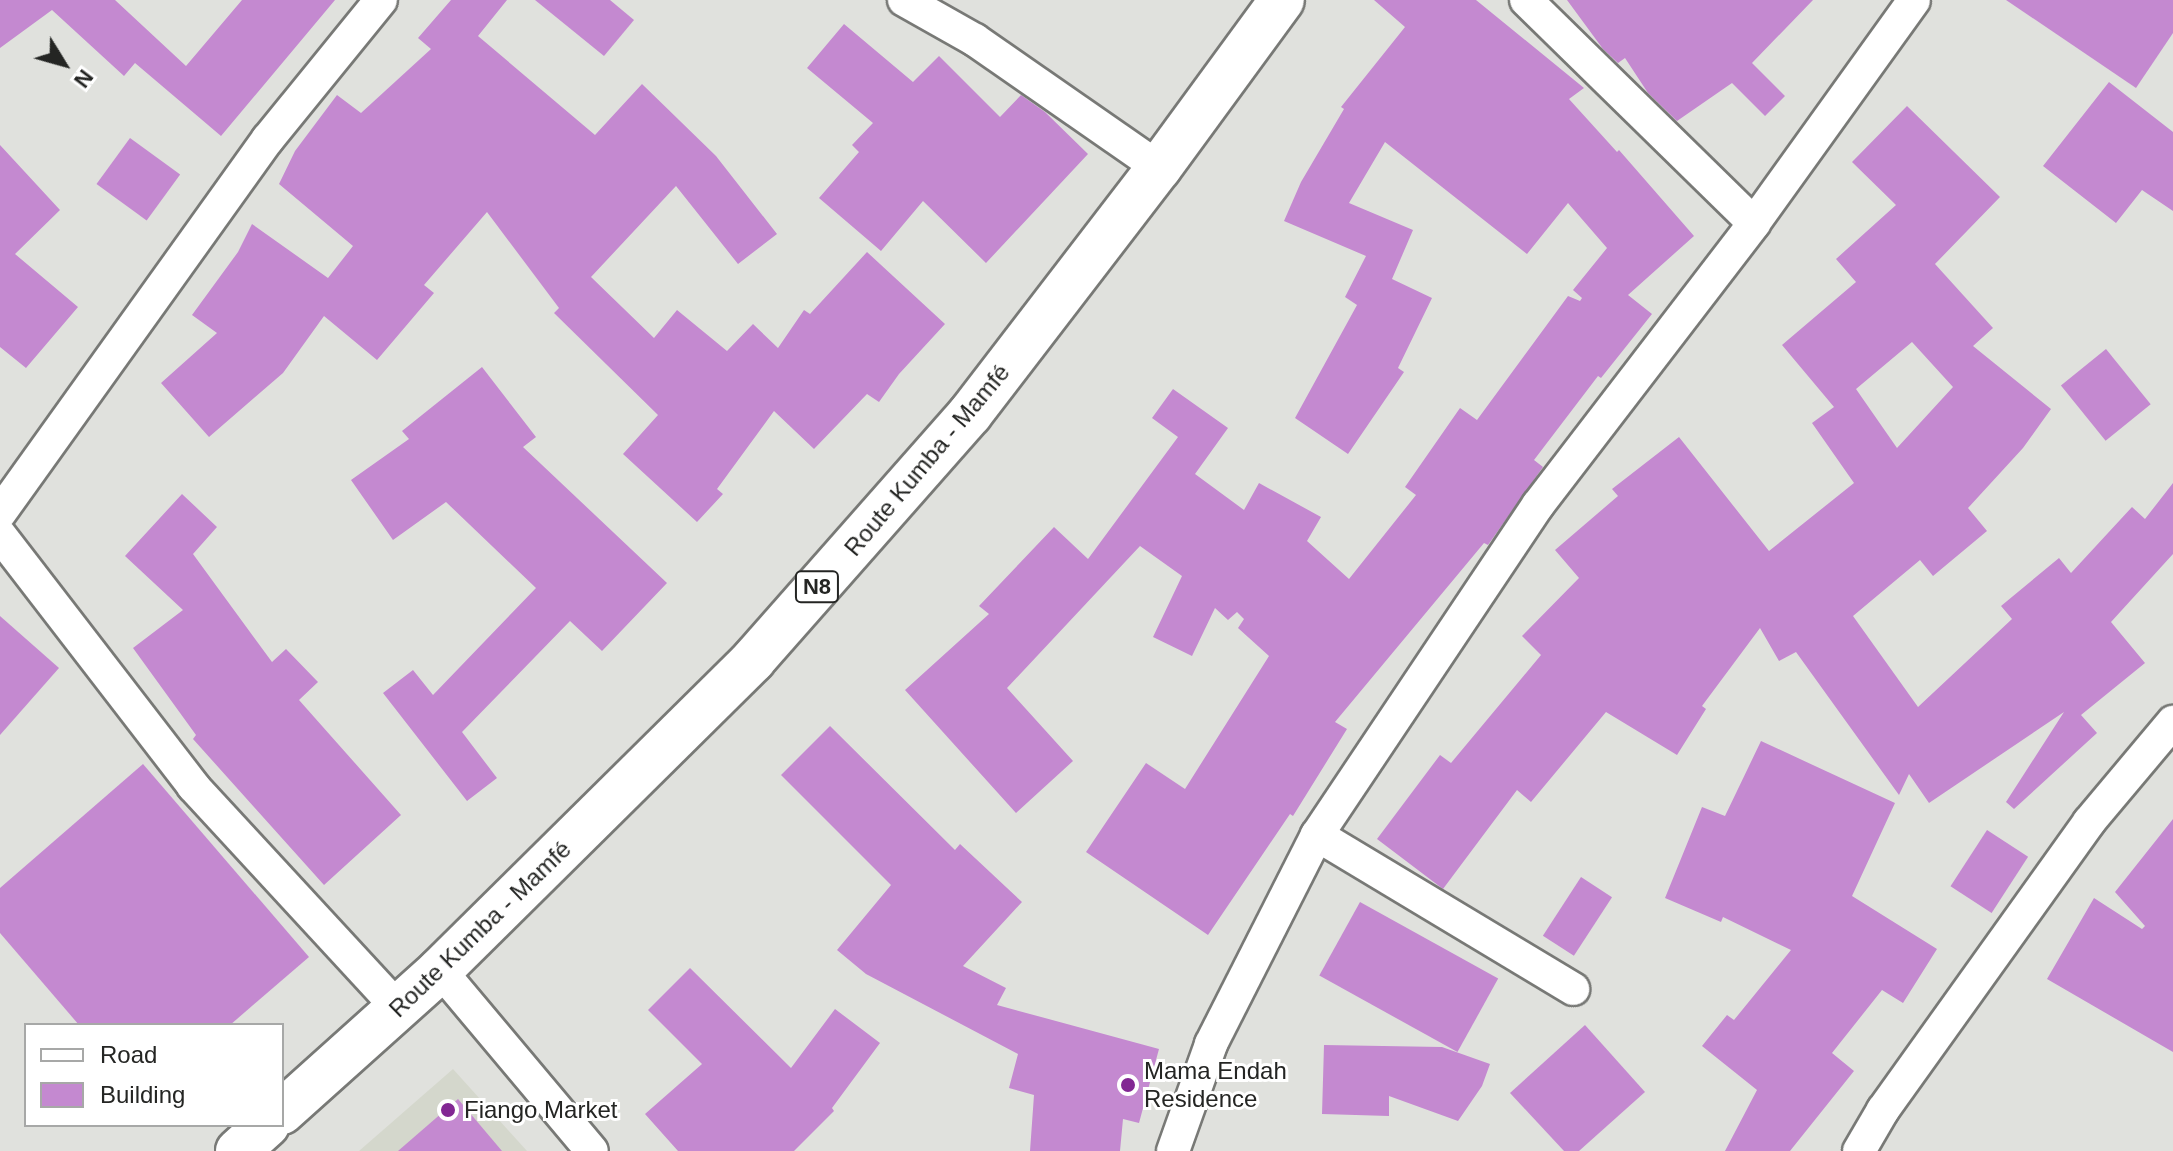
<!DOCTYPE html>
<html>
<head>
<meta charset="utf-8">
<style>
  body { margin:0 }
  #map { position:relative; width:2173px; height:1151px; overflow:hidden; background:#e0e1dd; font-family:Helvetica,sans-serif }
  div>[style] { position:absolute }
  [style*='--x'] { left:calc(var(--x)*1px); top:calc(var(--y)*1px); width:calc(var(--w)*1px); rotate:calc(var(--a)*1deg) }
  .built>* { inset:0; background:#d4d7cc }
  .building>* { inset:0; background:#c489d0; transform-origin:0 0 }
  .roads { filter:drop-shadow(2px 0 #787976) drop-shadow(-2px 0 #787976) drop-shadow(0 2px #787976) drop-shadow(0 -2px #787976) }
  .minor>* { height:32px; margin:-16px; padding:0 16px; transform-origin:16px; border-radius:16px; background:#fff }
  .trunk>* { height:44px; margin:-22px; padding:0 22px; transform-origin:22px; border-radius:22px; background:#fff }
  .dots>* { width:22px; height:22px; translate:-50% -50%; box-sizing:border-box; border:4px solid #fff; border-radius:50% }
  span { translate:-50% -50%; white-space:nowrap; text-align:center; line-height:1.15; -webkit-text-stroke:6px #fff; paint-order:stroke }
  .shield-label span { padding:2px 6px; background:#fff; border:2px solid; border-radius:6px; -webkit-text-stroke-width:0 }
  .shield-label { font-size:22px; color:#242523; font-weight:700 }
  .street-label { font-size:24px; color:#242523 }
  .poi-label { font-size:24px; color:#242523 }
  .left { translate:0 -50%; text-align:left }
  .legend { position:absolute; left:24px; top:1023px; width:260px; height:104px; box-sizing:border-box; background:#fff; border:2px solid #a7a8a7; margin:0; padding:10px 14px; list-style:none; font-size:24px; color:#242523 }
  .legend li { display:flex; align-items:center; gap:16px; height:40px }
  .legend b { width:40px; border:2px solid #a7a8a7 }
  .north { position:absolute; left:24px; top:24px; width:80px; height:80px; -webkit-text-stroke:6px #fff; paint-order:stroke; rotate:127deg; font-size:22px; font-weight:700; line-height:32px; text-align:center; color:#242523 }
  .north::after { content:''; display:block; margin:auto; width:28px; height:36px; background:#242523; clip-path:polygon(50% 0,100% 100%,50% 72%,0 100%) }
</style>
</head>
<body>
<div id="map">
  <div class="built">
    <i style="clip-path:polygon(453px 1069px,527px 1151px,359px 1151px)"></i>
  </div>
  <div class="building">
    <i style="clip-path:polygon(0 0,115px 0,186px 66px,242px 0,335px 0,221px 136px,135px 63px,124px 76px,52px 10px,0 48px)"></i>
    <i style="clip-path:polygon(451px 0,507px 0,478px 36px,595px 135px,642px 84px,716px 156px,777px 234px,738px 264px,676px 186px,591px 277px,654px 338px,677px 310px,727px 351px,753px 324px,778px 348px,804px 310px,810px 314px,867px 252px,945px 324px,899px 374px,879px 402px,867px 394px,814px 449px,774px 411px,717px 489px,723px 494px,697px 522px,623px 454px,658px 415px,554px 313px,559px 308px,487px 212px,424px 285px,434px 293px,377px 360px,324px 316px,283px 373px,209px 437px,161px 383px,217px 333px,192px 315px,238px 252px,252px 224px,328px 278px,353px 246px,279px 184px,295px 151px,337px 95px,361px 113px,431px 49px,418px 38px)"></i>
    <i style="clip-path:polygon(535px 0,610px 0,634px 20px,604px 56px)"></i>
    <i style="clip-path:polygon(1374px 0,1476px 0,1584px 88px,1569px 99px,1617px 152px,1619px 150px,1694px 236px,1628px 295px,1652px 314px,1601px 378px,1598px 376px,1534px 460px,1543px 467px,1488px 545px,1484px 543px,1335px 722px,1347px 729px,1293px 816px,1290px 814px,1208px 935px,1086px 852px,1146px 763px,1185px 789px,1269px 656px,1238px 628px,1244px 619px,1237px 612px,1228px 620px,1215px 608px,1192px 656px,1153px 637px,1182px 576px,1140px 546px,1007px 688px,1073px 761px,1016px 813px,905px 690px,989px 614px,979px 606px,1054px 527px,1088px 559px,1178px 437px,1152px 418px,1173px 389px,1228px 428px,1195px 474px,1244px 510px,1259px 483px,1321px 517px,1307px 541px,1349px 579px,1416px 495px,1405px 487px,1460px 408px,1477px 420px,1568px 296px,1580px 301px,1582px 298px,1573px 290px,1607px 248px,1568px 203px,1527px 254px,1385px 142px,1349px 203px,1413px 230px,1392px 279px,1432px 298px,1398px 368px,1404px 372px,1348px 454px,1295px 418px,1357px 305px,1345px 297px,1366px 256px,1284px 221px,1301px 182px,1344px 109px,1341px 107px,1405px 27px)"></i>
    <i style="clip-path:polygon(1567px 0,1813px 0,1752px 63px,1785px 96px,1765px 116px,1732px 83px,1677px 121px,1648px 93px,1625px 58px,1618px 63px,1603px 49px)"></i>
    <i style="clip-path:polygon(2006px 0,2173px 0,2173px 33px,2136px 88px)"></i>
    <i style="clip-path:polygon(844px 24px,913px 82px,939px 56px,1000px 117px,1021px 95px,1045px 112px,1088px 154px,986px 263px,923px 201px,881px 251px,819px 198px,859px 152px,852px 145px,873px 123px,807px 68px)"></i>
    <i style="clip-path:polygon(2109px 82px,2173px 132px,2173px 211px,2142px 190px,2116px 223px,2043px 166px)"></i>
    <i style="clip-path:polygon(evenodd,1907px 106px,2000px 197px,1935px 264px,1993px 328px,1973px 346px,2051px 409px,2023px 448px,1968px 508px,1987px 531px,1933px 576px,1920px 560px,1853px 616px,1918px 707px,2012px 619px,2001px 606px,2059px 558px,2071px 573px,2132px 507px,2145px 519px,2173px 483px,2173px 554px,2111px 622px,2145px 663px,2081px 715px,2097px 733px,2014px 809px,2006px 802px,2064px 712px,1929px 803px,1909px 774px,1899px 795px,1796px 652px,1779px 661px,1760px 628px,1702px 706px,1706px 709px,1677px 755px,1606px 712px,1531px 802px,1517px 790px,1443px 889px,1377px 839px,1440px 755px,1451px 763px,1541px 655px,1522px 636px,1579px 578px,1555px 550px,1618px 496px,1612px 489px,1679px 437px,1769px 551px,1854px 483px,1812px 423px,1834px 407px,1782px 345px,1856px 282px,1836px 259px,1896px 205px,1852px 162px,1907px 106px,1912px 342px,1953px 387px,1897px 448px,1856px 389px,1912px 342px)"></i>
    <i style="left:130px;top:138px;width:62px;height:57px;rotate:36deg"></i>
    <i style="clip-path:polygon(0 145px,60px 210px,15px 254px,78px 307px,26px 368px,0 347px)"></i>
    <i style="left:2106px;top:349px;width:71px;height:58px;rotate:51deg"></i>
    <i style="clip-path:polygon(482px 367px,536px 437px,523px 447px,667px 583px,602px 651px,570px 621px,462px 732px,497px 778px,467px 801px,383px 693px,413px 670px,433px 695px,536px 588px,446px 502px,393px 540px,351px 480px,409px 439px,402px 431px)"></i>
    <i style="clip-path:polygon(182px 494px,217px 527px,193px 554px,272px 662px,286px 649px,318px 682px,299px 700px,401px 815px,324px 885px,193px 739px,196px 735px,133px 648px,183px 610px,125px 556px)"></i>
    <i style="clip-path:polygon(0 616px,59px 668px,0 735px)"></i>
    <i style="clip-path:polygon(830px 726px,955px 850px,960px 844px,1022px 902px,963px 966px,1006px 988px,997px 1005px,1159px 1049px,1139px 1123px,1123px 1119px,1120px 1151px,1030px 1151px,1034px 1095px,1009px 1088px,1018px 1054px,866px 974px,837px 950px,891px 885px,781px 775px)"></i>
    <i style="clip-path:polygon(1761px 741px,1895px 803px,1852px 896px,1937px 949px,1903px 1003px,1882px 990px,1832px 1053px,1854px 1071px,1790px 1151px,1725px 1151px,1757px 1090px,1702px 1046px,1727px 1015px,1734px 1020px,1791px 950px,1723px 917px,1721px 922px,1665px 898px,1702px 807px,1725px 816px)"></i>
    <i style="clip-path:polygon(143px 764px,309px 957px,230px 1025px,79px 1025px,0 933px,0 888px)"></i>
    <i style="clip-path:polygon(2173px 819px,2173px 1052px,2047px 979px,2094px 898px,2142px 929px,2145px 926px,2115px 892px)"></i>
    <i style="left:1987px;top:830px;width:49px;height:67px;rotate:33deg"></i>
    <i style="left:1581px;top:877px;width:37px;height:70px;rotate:33deg"></i>
    <i style="left:1360px;top:902px;width:158px;height:84px;rotate:29deg"></i>
    <i style="clip-path:polygon(690px 968px,791px 1068px,835px 1009px,880px 1043px,832px 1108px,834px 1111px,794px 1151px,678px 1151px,645px 1114px,702px 1064px,648px 1010px)"></i>
    <i style="clip-path:polygon(1585px 1025px,1645px 1092px,1579px 1151px,1564px 1151px,1510px 1093px)"></i>
    <i style="clip-path:polygon(1324px 1045px,1442px 1047px,1490px 1064px,1482px 1086px,1458px 1121px,1389px 1096px,1389px 1116px,1322px 1114px)"></i>
    <i style="clip-path:polygon(458px 1099px,502px 1151px,398px 1151px)"></i>
  </div>
  <div class="roads">
    <div class="minor">
      <i style="--x:904;--y:0;--w:81;--a:29.4"></i>
      <i style="--x:975;--y:40;--w:224;--a:34.8"></i>
      <i style="--x:1526;--y:0;--w:319;--a:44.4"></i>
      <i style="--x:0;--y:513;--w:460;--a:-54.4"></i>
      <i style="--x:268;--y:139;--w:179;--a:-50.9"></i>
      <i style="--x:0;--y:535;--w:317;--a:52.4"></i>
      <i style="--x:193;--y:786;--w:302;--a:47.3"></i>
      <i style="--x:1317;--y:835;--w:299;--a:31"></i>
      <i style="--x:440;--y:970;--w:236;--a:50"></i>
      <i style="--x:1173;--y:1151;--w:114;--a:-70.4"></i>
      <i style="--x:1211;--y:1044;--w:234;--a:-63.1"></i>
      <i style="--x:1317;--y:835;--w:397;--a:-56.2"></i>
      <i style="--x:1538;--y:505;--w:355;--a:-52.5"></i>
      <i style="--x:1754;--y:223;--w:274;--a:-54.3"></i>
      <i style="--x:1859;--y:1151;--w:48;--a:-59.7"></i>
      <i style="--x:1883;--y:1110;--w:354;--a:-54.4"></i>
      <i style="--x:2089;--y:822;--w:131;--a:-50"></i>
    </div>
    <div class="trunk">
      <i style="--x:282;--y:1112;--w:212;--a:-41.9"></i>
      <i style="--x:440;--y:970;--w:441;--a:-44.7"></i>
      <i style="--x:753;--y:660;--w:328;--a:-48.6"></i>
      <i style="--x:970;--y:414;--w:310;--a:-52.5"></i>
      <i style="--x:1159;--y:168;--w:208;--a:-53.8"></i>
      <i style="--x:238;--y:1151;--w:39;--a:-42"></i>
    </div>
  </div>
  <div class="dots">
    <i style="left:1128px;top:1085px;background:#822793"></i>
    <i style="left:448px;top:1110px;background:#822793"></i>
  </div>
  <div class="shield-label">
    <span style="left:817px;top:587px">N8</span>
  </div>
  <div class="street-label">
    <span style="left:927px;top:460px;rotate:-50deg">Route Kumba - Mamfé</span>
    <span style="left:480px;top:929px;rotate:-44deg">Route Kumba - Mamfé</span>
  </div>
  <div class="poi-label">
    <span class="left" style="left:1144px;top:1085px">Mama Endah<br>Residence</span>
    <span class="left" style="left:464px;top:1110px">Fiango Market</span>
  </div>
  <ul class="legend">
  <li><b style="height:10px;background:#fff"></b>Road</li>
  <li><b style="height:22px;background:#c489d0"></b>Building</li>
  </ul>
  <div class="north">N</div>
</div>
</body>
</html>
